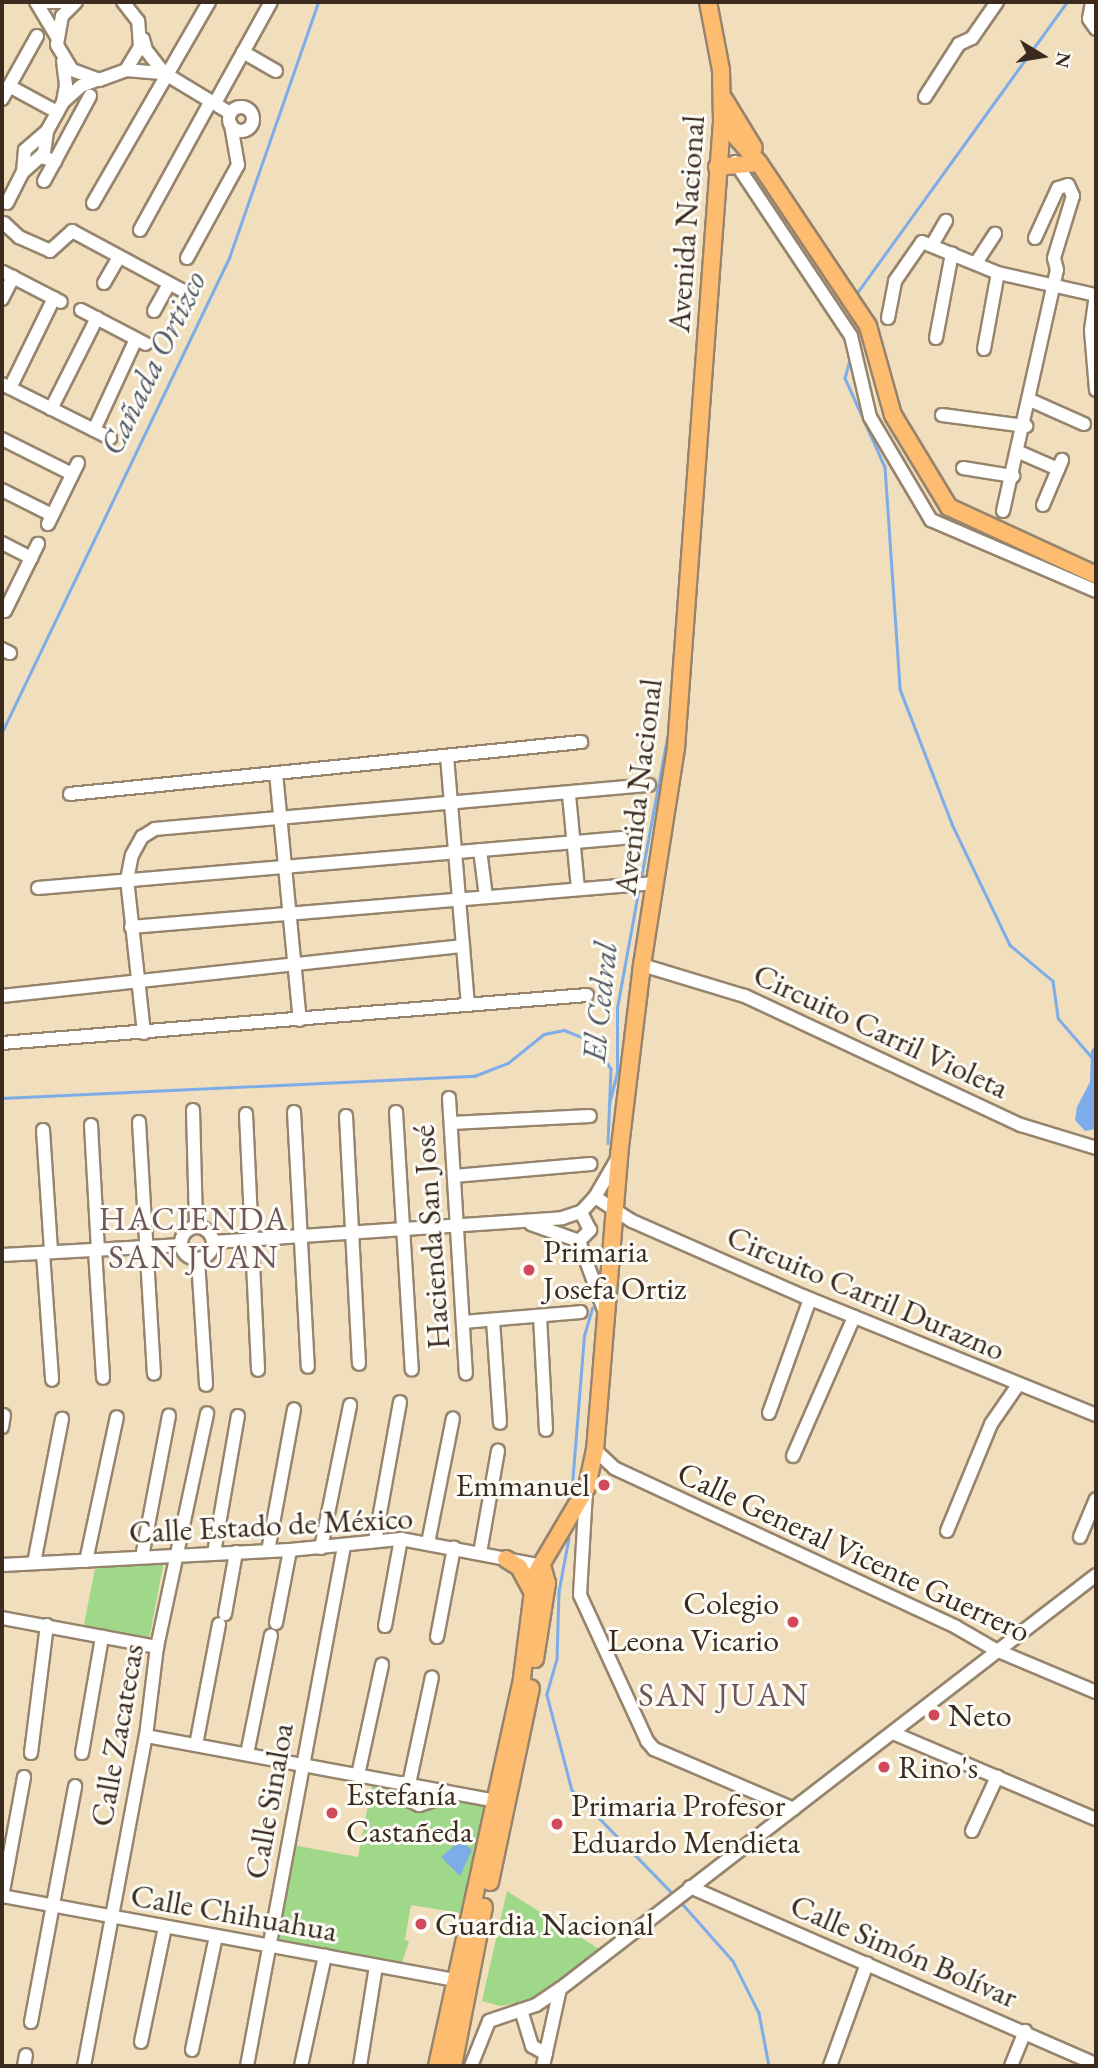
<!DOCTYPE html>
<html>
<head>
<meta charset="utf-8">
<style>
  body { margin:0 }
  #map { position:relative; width:1098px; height:2068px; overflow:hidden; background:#f0debc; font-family:"EB Garamond",serif }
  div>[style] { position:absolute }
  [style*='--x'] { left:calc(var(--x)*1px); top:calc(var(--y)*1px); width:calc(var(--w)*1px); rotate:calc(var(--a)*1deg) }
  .green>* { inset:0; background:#a0d88a }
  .water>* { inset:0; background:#7dade8 }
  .stream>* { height:2.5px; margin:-1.25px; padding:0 1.25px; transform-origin:1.25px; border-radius:1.25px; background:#7dade8 }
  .roads { filter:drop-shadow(2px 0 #96846d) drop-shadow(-2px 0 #96846d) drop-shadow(0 2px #96846d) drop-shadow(0 -2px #96846d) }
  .minor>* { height:12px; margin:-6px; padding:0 6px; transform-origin:6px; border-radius:6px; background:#fff }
  .minor>.ring { margin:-6px; padding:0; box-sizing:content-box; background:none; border:12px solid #fff; border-radius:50% }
  .major>* { height:16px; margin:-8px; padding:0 8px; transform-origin:8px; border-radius:8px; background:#febc70 }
  .dots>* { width:19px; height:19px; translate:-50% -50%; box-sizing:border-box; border:4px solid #fdfcf7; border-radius:50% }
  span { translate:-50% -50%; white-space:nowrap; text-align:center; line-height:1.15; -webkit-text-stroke:6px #fdfcf7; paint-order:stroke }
  .street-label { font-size:32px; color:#3b2a1e }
  .poi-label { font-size:32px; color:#3b2a1e }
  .left { translate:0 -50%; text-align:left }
  .right { translate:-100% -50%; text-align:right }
  .water-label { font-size:33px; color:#525865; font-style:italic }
  .neighbourhood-label { font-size:33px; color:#705658; letter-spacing:2px }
  .frame { position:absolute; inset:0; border:4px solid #3b2a1e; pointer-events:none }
  .north { position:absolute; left:1007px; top:21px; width:70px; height:70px; -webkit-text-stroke:5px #fdfcf7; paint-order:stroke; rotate:101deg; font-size:19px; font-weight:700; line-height:28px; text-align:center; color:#3b2a1e }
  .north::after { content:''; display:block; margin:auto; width:24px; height:32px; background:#3b2a1e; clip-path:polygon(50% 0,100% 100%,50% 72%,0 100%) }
</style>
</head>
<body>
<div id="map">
  <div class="green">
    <i style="clip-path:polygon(164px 1561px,149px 1640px,83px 1629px,96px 1564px)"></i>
    <i style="clip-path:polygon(372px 1784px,487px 1806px,466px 1914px,411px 1905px,405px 1940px,409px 1941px,401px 1966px,274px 1941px,292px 1845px,358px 1857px)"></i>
    <i style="clip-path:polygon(507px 1891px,599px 1949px,535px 2000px,500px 2006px,482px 2001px)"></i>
  </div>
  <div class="water">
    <i style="clip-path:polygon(1096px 1044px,1096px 1129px,1085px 1131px,1075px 1120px,1077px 1107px,1090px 1082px,1091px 1051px)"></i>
    <i style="clip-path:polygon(460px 1841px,472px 1850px,460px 1876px,441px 1857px)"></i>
  </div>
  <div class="stream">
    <i style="--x:854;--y:297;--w:364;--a:-54.2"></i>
    <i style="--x:851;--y:356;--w:23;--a:105"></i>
    <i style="--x:845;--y:378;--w:98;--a:65.8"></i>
    <i style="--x:885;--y:467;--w:223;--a:86.1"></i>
    <i style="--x:900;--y:689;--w:145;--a:68.9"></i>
    <i style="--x:952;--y:824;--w:134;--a:64.4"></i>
    <i style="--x:1010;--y:945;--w:56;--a:39.9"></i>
    <i style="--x:1053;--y:981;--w:37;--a:82"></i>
    <i style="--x:1058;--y:1018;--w:58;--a:49.2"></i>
    <i style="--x:2;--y:732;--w:526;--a:-64.41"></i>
    <i style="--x:229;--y:258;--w:271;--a:-70.8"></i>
    <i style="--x:641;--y:878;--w:142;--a:-79.5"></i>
    <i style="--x:2;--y:1098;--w:473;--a:-2.7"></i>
    <i style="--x:474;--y:1076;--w:36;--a:-21"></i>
    <i style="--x:508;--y:1063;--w:46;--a:-38.9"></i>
    <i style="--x:544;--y:1034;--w:20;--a:-11"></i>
    <i style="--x:564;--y:1030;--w:31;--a:22"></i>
    <i style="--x:593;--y:1042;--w:32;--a:56"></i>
    <i style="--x:611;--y:1069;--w:74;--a:92.3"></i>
    <i style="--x:609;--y:1104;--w:34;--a:-76"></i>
    <i style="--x:617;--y:1071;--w:63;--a:-90"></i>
    <i style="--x:617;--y:1008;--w:118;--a:-79.7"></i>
    <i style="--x:571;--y:1497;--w:162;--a:-85.4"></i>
    <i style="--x:584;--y:1336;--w:29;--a:-74"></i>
    <i style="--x:569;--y:1538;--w:55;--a:100.5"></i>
    <i style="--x:559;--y:1592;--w:67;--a:91.7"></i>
    <i style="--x:557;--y:1659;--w:37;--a:106"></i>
    <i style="--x:547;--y:1695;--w:98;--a:75.3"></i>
    <i style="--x:572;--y:1790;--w:148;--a:45.8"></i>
    <i style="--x:680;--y:1901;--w:80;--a:48.5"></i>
    <i style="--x:733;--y:1961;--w:58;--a:63.4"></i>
    <i style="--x:759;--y:2013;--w:54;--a:79.3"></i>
  </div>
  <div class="roads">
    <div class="minor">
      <i style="--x:36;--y:2;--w:41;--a:59"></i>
      <i style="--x:37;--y:2;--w:35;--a:0"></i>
      <i style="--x:76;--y:2;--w:20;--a:135"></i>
      <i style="--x:62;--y:16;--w:29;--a:100"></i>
      <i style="--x:57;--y:45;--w:29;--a:59"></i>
      <i style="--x:72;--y:70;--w:29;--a:20"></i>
      <i style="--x:99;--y:80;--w:29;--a:-20"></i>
      <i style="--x:126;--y:70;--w:27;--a:-59"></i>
      <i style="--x:140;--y:47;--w:26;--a:-94"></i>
      <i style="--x:138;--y:21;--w:24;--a:-128"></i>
      <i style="--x:1092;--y:2;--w:17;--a:100"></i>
      <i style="--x:1089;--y:19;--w:12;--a:55"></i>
      <i style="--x:143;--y:39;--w:11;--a:75"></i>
      <i style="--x:146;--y:50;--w:29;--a:52"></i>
      <i style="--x:243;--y:52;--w:38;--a:30"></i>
      <i style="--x:126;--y:70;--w:38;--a:5"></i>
      <i style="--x:164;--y:73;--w:77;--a:31.2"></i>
      <i style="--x:9;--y:86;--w:55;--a:28.4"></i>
      <i style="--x:925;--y:97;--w:63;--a:-57.3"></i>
      <i style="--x:959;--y:44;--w:14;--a:-25"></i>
      <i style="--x:972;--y:38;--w:44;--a:-55.2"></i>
      <i style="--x:2;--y:99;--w:72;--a:-60.9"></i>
      <i style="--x:63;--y:102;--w:24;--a:-42"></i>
      <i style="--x:81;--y:86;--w:17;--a:-21"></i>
      <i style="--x:215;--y:103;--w:115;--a:-61"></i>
      <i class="ring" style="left:229px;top:107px;width:12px;height:12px"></i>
      <i style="--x:41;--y:157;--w:15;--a:16"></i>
      <i style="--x:55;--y:161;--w:74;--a:-61.7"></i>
      <i style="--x:735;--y:162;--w:209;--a:56.3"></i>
      <i style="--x:851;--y:336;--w:83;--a:76.8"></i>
      <i style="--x:870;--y:417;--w:120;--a:59.4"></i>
      <i style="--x:931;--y:520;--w:180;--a:23.3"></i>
      <i style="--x:23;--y:172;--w:28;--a:-42"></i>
      <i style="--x:44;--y:153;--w:22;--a:-82"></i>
      <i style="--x:47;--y:131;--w:33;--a:-61"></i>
      <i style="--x:63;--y:102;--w:17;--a:-80"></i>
      <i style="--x:66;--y:85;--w:24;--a:-97"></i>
      <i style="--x:44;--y:181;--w:23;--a:-61"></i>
      <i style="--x:7;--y:203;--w:35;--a:-63"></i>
      <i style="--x:23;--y:172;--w:22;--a:-85"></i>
      <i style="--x:25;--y:150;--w:29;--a:-41"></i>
      <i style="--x:93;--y:203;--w:232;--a:-60"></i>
      <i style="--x:4;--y:223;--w:21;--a:43"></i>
      <i style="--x:19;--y:237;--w:34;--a:24"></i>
      <i style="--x:50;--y:251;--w:30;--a:-42"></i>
      <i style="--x:72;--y:231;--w:133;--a:28.3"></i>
      <i style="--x:140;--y:230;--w:147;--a:-61.2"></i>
      <i style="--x:932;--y:245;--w:28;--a:-60"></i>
      <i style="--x:187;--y:258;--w:106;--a:-61.3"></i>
      <i style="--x:238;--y:165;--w:41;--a:-99.9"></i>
      <i style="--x:976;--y:263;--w:35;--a:-57"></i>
      <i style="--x:3;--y:272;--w:65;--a:27.3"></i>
      <i style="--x:104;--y:283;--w:30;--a:-60"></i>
      <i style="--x:2;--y:299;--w:25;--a:-63"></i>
      <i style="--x:81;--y:310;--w:73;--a:27.6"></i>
      <i style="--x:154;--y:311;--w:31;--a:-61"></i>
      <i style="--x:888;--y:318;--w:38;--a:-79"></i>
      <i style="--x:895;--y:281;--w:47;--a:-55.3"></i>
      <i style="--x:922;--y:242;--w:82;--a:22.2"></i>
      <i style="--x:998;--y:273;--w:100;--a:12.7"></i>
      <i style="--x:936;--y:338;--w:86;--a:-79.3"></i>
      <i style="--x:984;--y:349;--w:77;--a:-79.6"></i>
      <i style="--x:2;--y:384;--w:121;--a:26.6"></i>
      <i style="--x:10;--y:388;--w:100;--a:-63.9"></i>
      <i style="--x:1096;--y:390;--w:60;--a:-94.8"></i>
      <i style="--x:1091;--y:330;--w:35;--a:-82"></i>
      <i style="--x:1030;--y:400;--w:59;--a:24"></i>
      <i style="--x:51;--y:409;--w:102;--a:-63.2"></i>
      <i style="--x:942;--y:415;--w:85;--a:7.5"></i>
      <i style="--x:94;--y:430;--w:100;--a:-65.2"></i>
      <i style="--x:2;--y:439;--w:78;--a:26.6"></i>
      <i style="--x:1019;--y:452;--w:43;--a:23.6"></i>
      <i style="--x:963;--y:468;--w:51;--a:9.1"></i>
      <i style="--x:2;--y:490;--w:56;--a:26.6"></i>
      <i style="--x:1043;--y:505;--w:49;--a:-67.1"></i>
      <i style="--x:1003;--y:511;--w:247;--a:-77.4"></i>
      <i style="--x:1057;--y:270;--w:12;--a:-104"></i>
      <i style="--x:1054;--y:258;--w:65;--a:-73"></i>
      <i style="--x:1073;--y:196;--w:12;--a:-114"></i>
      <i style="--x:1068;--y:185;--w:10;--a:163"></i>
      <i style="--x:1058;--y:188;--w:55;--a:114.7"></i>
      <i style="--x:48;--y:524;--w:68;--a:-63.8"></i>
      <i style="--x:2;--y:543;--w:33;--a:27"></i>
      <i style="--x:5;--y:611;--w:75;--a:-63.8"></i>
      <i style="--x:2;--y:649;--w:9;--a:27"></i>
      <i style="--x:447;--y:756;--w:191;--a:85.2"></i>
      <i style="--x:276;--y:773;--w:248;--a:84.5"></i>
      <i style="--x:70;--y:794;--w:514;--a:-5.81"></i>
      <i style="--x:569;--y:795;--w:94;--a:84.5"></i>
      <i style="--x:480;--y:850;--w:47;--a:82.7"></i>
      <i style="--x:38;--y:888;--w:586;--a:-4.89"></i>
      <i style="--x:131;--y:927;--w:526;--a:-4.8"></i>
      <i style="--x:642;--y:965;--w:108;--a:16.8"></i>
      <i style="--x:745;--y:996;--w:305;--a:25.1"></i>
      <i style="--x:1021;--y:1125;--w:78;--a:17"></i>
      <i style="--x:2;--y:996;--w:464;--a:-6.2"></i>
      <i style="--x:463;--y:946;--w:59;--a:85.2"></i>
      <i style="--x:144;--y:1033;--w:154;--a:-96.3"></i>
      <i style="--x:127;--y:880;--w:25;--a:-79"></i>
      <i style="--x:132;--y:855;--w:21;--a:-61"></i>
      <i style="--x:142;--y:837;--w:15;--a:-32"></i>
      <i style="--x:155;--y:829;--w:496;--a:-5.1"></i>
      <i style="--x:2;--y:1043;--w:587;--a:-4.69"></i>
      <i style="--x:449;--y:1098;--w:276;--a:86.5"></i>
      <i style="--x:193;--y:1110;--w:117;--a:88.5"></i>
      <i style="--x:294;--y:1112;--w:255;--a:86.9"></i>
      <i style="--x:396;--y:1112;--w:258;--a:86.5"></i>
      <i style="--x:246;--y:1114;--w:256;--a:87.3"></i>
      <i style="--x:346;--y:1116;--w:248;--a:87"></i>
      <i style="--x:139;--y:1122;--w:252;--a:86.6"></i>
      <i style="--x:451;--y:1123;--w:139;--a:-2.9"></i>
      <i style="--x:91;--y:1125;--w:125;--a:86.8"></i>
      <i style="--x:43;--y:1130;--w:122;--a:86.2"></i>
      <i style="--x:454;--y:1176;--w:137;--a:-5"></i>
      <i style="--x:595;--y:1197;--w:44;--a:33"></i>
      <i style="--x:632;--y:1221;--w:187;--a:23.7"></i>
      <i style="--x:803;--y:1296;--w:316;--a:22.1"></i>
      <i style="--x:531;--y:1224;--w:51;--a:19.5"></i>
      <i style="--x:579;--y:1241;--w:73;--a:70.1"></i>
      <i class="ring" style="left:181px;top:1227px;width:20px;height:20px"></i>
      <i style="--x:579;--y:1241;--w:16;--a:-45"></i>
      <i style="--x:590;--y:1230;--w:20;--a:-117"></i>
      <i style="--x:214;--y:1242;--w:349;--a:-3.9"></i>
      <i style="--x:562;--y:1218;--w:20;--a:-18"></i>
      <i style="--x:581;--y:1212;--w:21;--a:-47"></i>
      <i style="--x:595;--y:1197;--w:44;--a:-59.9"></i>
      <i style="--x:95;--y:1250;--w:128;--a:86.4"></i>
      <i style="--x:43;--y:1253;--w:127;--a:85.9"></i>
      <i style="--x:2;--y:1255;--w:179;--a:-3.2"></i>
      <i style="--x:198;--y:1260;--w:125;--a:86.3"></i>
      <i style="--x:540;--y:1316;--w:114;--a:87"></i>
      <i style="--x:493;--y:1320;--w:103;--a:86.1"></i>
      <i style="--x:463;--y:1322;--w:118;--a:-4.8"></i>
      <i style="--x:769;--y:1413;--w:121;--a:-70.2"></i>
      <i style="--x:2;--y:1427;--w:12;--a:-81"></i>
      <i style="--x:595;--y:1450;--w:26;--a:43"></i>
      <i style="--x:614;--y:1468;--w:377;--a:24.9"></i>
      <i style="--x:956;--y:1627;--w:46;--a:29.9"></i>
      <i style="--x:996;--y:1650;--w:108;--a:22.8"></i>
      <i style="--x:793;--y:1456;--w:152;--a:-66.3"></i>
      <i style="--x:586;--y:1491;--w:104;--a:93.3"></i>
      <i style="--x:580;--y:1595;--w:161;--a:65.3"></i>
      <i style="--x:647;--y:1741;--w:11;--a:49"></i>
      <i style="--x:654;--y:1749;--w:152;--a:23.2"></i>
      <i style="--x:947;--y:1531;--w:116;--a:-67.6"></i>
      <i style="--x:991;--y:1424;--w:47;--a:-55.3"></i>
      <i style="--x:1080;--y:1537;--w:41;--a:-67.2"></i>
      <i style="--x:375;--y:1541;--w:141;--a:-79.8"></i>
      <i style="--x:428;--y:1543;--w:127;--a:-78.7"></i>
      <i style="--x:321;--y:1548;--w:146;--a:-78.5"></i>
      <i style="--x:268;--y:1551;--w:144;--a:-79.6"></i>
      <i style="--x:214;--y:1553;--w:139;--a:-80.1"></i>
      <i style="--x:480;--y:1553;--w:104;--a:-80"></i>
      <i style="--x:142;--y:1557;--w:144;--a:-79.2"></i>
      <i style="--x:86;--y:1561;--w:147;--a:-77.9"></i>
      <i style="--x:34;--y:1563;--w:147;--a:-79"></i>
      <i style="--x:2;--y:1565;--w:288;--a:-3"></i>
      <i style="--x:290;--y:1550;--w:112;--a:-5.7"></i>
      <i style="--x:401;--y:1539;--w:144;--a:10.8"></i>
      <i style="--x:225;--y:1614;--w:63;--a:-79.9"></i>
      <i style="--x:2;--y:1618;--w:158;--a:10.6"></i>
      <i style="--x:276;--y:1623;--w:74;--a:-79.1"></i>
      <i style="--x:385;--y:1626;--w:88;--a:-79.6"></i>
      <i style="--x:437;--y:1637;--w:91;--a:-79.2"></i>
      <i style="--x:893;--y:1733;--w:220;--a:23"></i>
      <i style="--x:146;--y:1736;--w:362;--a:10.5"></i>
      <i style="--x:196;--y:1745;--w:123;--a:-79.2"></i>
      <i style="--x:31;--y:1753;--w:129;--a:-82.9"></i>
      <i style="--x:82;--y:1753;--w:118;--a:-80.2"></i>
      <i style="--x:247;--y:1754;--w:121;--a:-78.6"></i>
      <i style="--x:358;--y:1775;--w:113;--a:-77.7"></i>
      <i style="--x:403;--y:1783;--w:15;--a:86"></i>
      <i style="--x:404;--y:1798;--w:17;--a:25"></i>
      <i style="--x:419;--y:1805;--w:16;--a:-18"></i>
      <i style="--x:434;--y:1800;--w:13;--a:-48"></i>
      <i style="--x:409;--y:1784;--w:109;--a:-77.9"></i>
      <i style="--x:972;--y:1831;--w:60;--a:-65.2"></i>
      <i style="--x:690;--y:1887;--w:443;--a:23.6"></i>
      <i style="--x:2;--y:1896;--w:462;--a:10.5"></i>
      <i style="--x:2;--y:1897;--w:122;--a:-79.6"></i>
      <i style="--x:521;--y:2010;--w:38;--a:73"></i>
      <i style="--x:532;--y:2046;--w:16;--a:30"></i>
      <i style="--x:31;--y:2022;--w:240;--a:-79.4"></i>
      <i style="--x:141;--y:2042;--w:117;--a:-78.2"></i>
      <i style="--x:192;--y:2050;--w:116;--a:-78.1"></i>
      <i style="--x:24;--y:2066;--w:11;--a:-80"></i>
      <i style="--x:84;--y:2066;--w:336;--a:-79.4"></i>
      <i style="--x:146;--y:1736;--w:90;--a:-83"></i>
      <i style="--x:157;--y:1647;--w:239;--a:-77.9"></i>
      <i style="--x:247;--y:2066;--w:529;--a:-79.43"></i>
      <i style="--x:301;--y:2066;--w:113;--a:-77.7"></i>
      <i style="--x:360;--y:2066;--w:101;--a:-80.9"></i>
      <i style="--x:471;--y:2066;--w:48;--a:-68.2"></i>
      <i style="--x:489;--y:2021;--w:50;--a:-18.8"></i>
      <i style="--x:536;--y:2005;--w:29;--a:-34"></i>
      <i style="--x:560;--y:1989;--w:677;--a:-37.68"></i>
      <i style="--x:543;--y:2066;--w:79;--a:-77.6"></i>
      <i style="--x:830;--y:2066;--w:109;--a:-70.1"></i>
      <i style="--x:1011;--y:2066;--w:38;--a:-68"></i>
    </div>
    <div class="major">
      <i style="--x:724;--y:99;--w:57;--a:58.5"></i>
      <i style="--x:722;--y:121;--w:56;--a:48.6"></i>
      <i style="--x:759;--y:163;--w:196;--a:56.2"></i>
      <i style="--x:868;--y:326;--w:92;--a:74.3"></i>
      <i style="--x:893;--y:415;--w:108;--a:58.7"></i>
      <i style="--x:949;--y:507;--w:162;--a:24.8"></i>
      <i style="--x:717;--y:167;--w:42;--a:-5.4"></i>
      <i style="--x:506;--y:1559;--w:15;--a:32"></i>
      <i style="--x:519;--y:1567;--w:27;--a:62"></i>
      <i style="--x:535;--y:1659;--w:77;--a:-81"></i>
      <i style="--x:547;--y:1583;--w:18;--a:-106"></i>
      <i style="--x:490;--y:1882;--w:198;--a:-78.1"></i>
      <i style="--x:437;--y:2066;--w:397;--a:-77.6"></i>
      <i style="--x:522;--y:1678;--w:104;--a:-82.8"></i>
      <i style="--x:535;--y:1575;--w:102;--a:-59.4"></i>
      <i style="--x:587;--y:1487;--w:38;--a:-78"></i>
      <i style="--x:595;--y:1450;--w:296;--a:-85.3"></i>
      <i style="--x:619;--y:1155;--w:191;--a:-83.1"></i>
      <i style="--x:642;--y:965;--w:220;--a:-81.1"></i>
      <i style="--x:676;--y:748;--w:629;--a:-85.8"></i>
      <i style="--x:722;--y:121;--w:51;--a:-91.1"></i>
      <i style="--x:721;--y:70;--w:69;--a:-100.8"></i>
      <i style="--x:453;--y:2066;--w:162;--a:-79"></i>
    </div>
  </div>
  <div class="dots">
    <i style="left:529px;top:1270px;background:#d1495b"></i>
    <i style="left:604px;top:1485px;background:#d1495b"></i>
    <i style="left:793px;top:1622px;background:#d1495b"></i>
    <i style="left:934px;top:1715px;background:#d1495b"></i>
    <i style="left:884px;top:1767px;background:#d1495b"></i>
    <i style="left:332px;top:1813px;background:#d1495b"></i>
    <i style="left:557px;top:1824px;background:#d1495b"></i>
    <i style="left:421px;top:1924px;background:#d1495b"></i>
  </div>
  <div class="street-label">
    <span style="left:686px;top:224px;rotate:-86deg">Avenida Nacional</span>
    <span style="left:638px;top:787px;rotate:-83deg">Avenida Nacional</span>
    <span style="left:881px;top:1031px;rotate:25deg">Circuito Carril Violeta</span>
    <span style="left:431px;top:1237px;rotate:-94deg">Hacienda San José</span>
    <span style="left:866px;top:1293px;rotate:23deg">Circuito Carril Durazno</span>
    <span style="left:271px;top:1525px;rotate:-3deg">Calle Estado de México</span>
    <span style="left:854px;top:1552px;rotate:25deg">Calle General Vicente Guerrero</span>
    <span style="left:117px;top:1735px;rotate:-80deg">Calle Zacatecas</span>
    <span style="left:269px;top:1801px;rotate:-80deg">Calle Sinaloa</span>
    <span style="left:234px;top:1913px;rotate:10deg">Calle Chihuahua</span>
    <span style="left:904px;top:1951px;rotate:23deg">Calle Simón Bolívar</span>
  </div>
  <div class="poi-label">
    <span class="left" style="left:543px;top:1270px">Primaria<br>Josefa Ortiz</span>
    <span class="right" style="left:590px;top:1485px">Emmanuel</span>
    <span class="right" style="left:779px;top:1622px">Colegio<br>Leona Vicario</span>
    <span class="left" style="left:948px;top:1715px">Neto</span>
    <span class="left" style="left:898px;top:1767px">Rino's</span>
    <span class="left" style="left:346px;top:1813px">Estefanía<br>Castañeda</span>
    <span class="left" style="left:571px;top:1824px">Primaria Profesor<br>Eduardo Mendieta</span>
    <span class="left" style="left:435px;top:1924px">Guardia Nacional</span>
  </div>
  <div class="water-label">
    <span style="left:153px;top:363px;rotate:-64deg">Cañada Ortizco</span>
    <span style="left:600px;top:1002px;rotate:-84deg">El Cedral</span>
  </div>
  <div class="neighbourhood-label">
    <span style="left:194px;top:1238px">HACIENDA<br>SAN JUAN</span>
    <span style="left:724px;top:1695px">SAN JUAN</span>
  </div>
  <div class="frame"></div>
  <div class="north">N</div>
</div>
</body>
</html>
